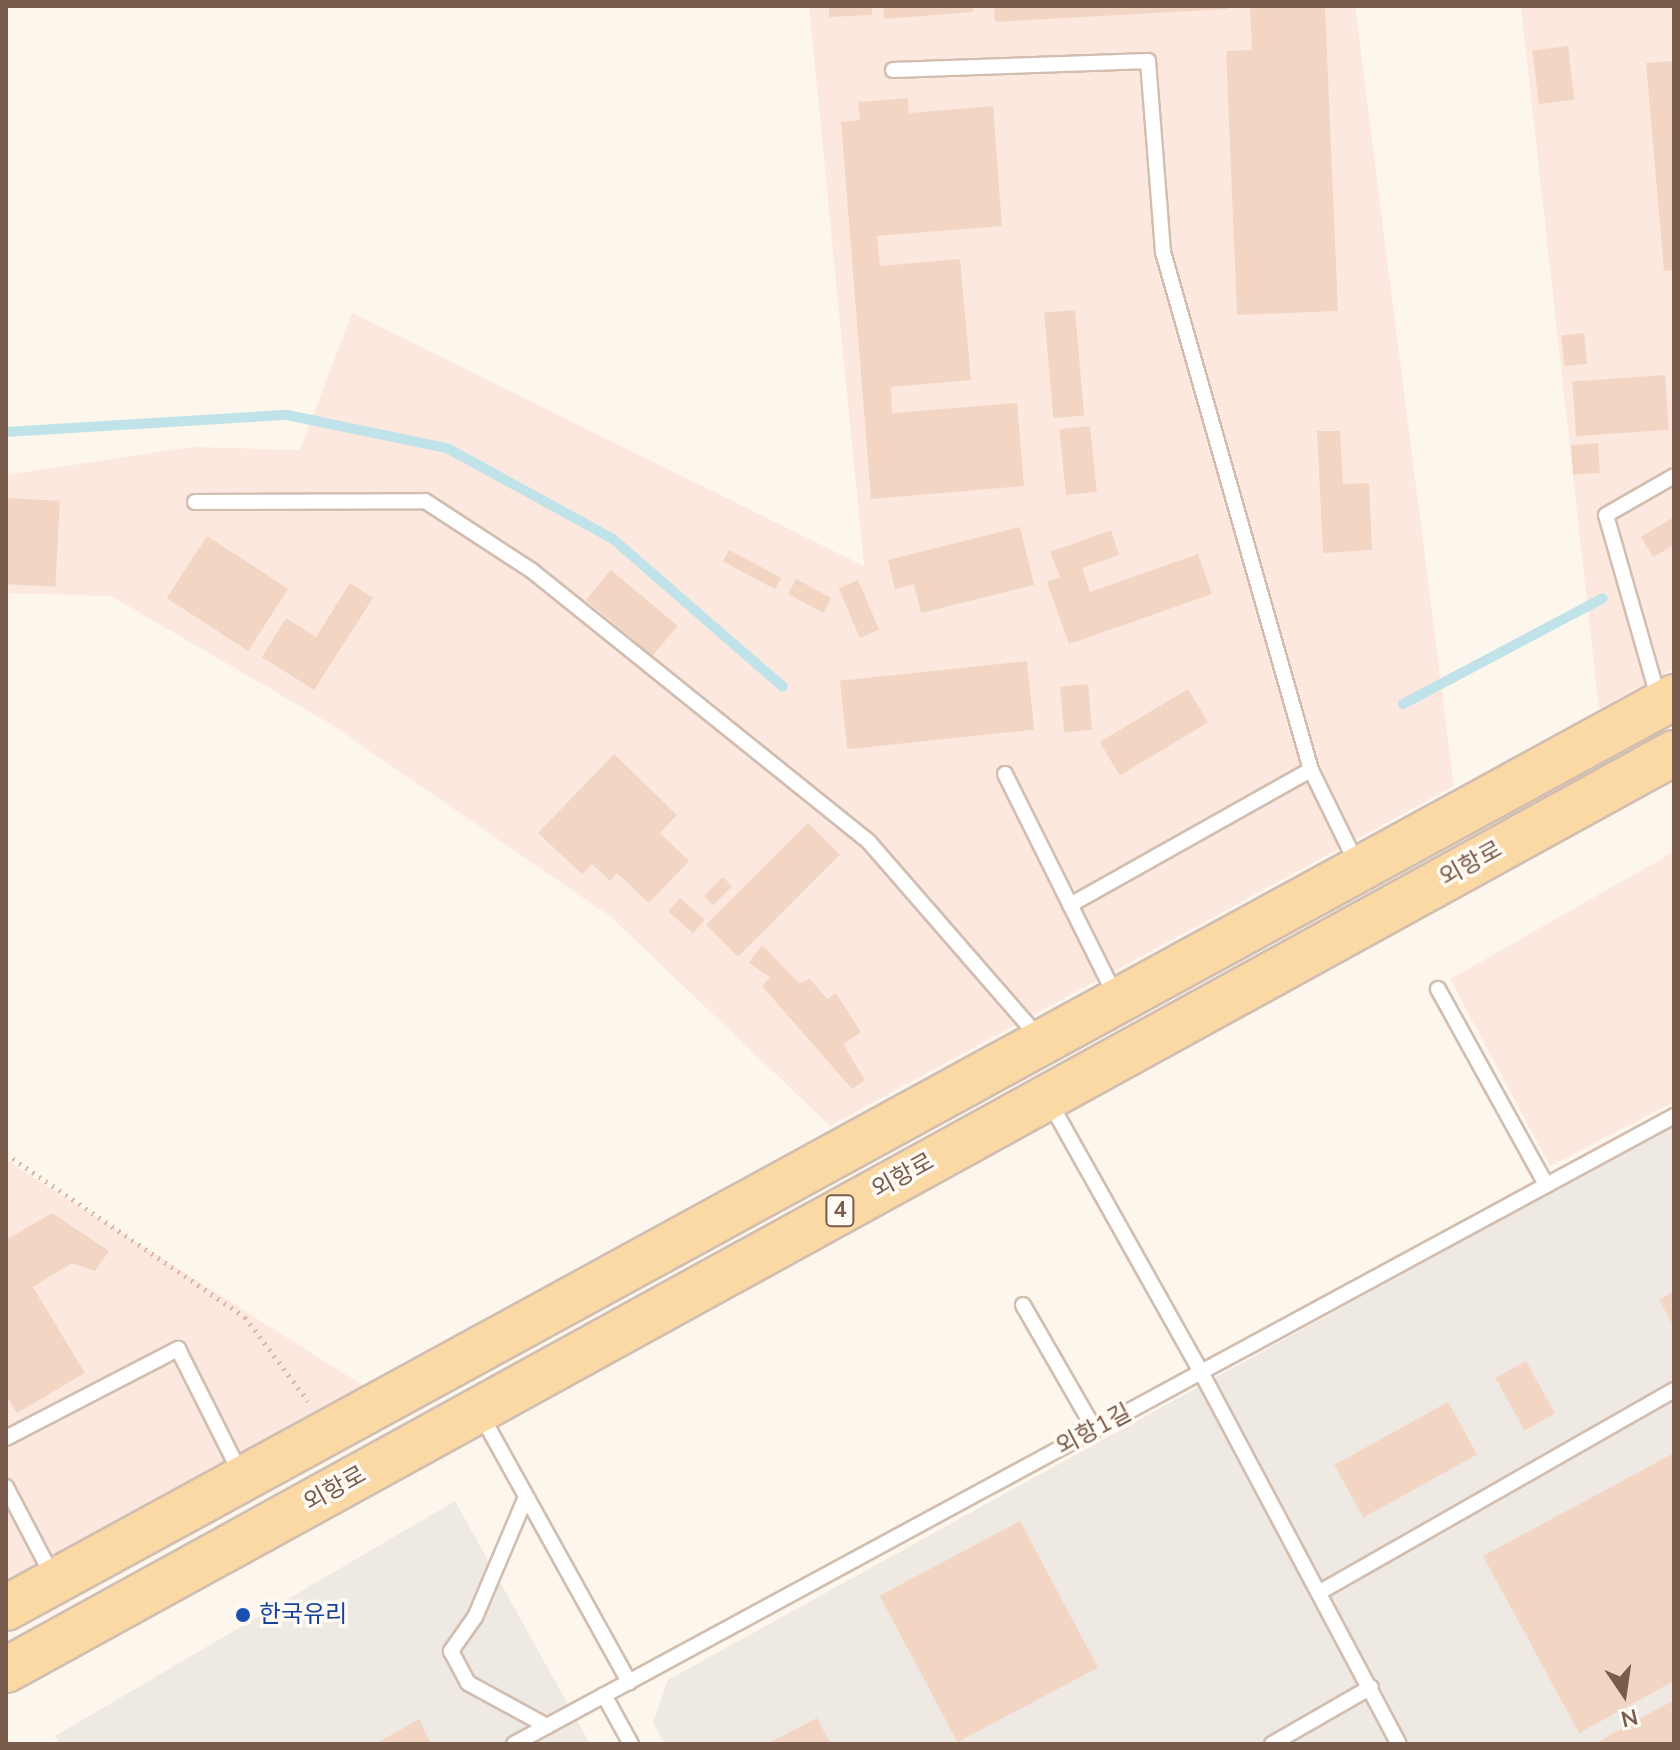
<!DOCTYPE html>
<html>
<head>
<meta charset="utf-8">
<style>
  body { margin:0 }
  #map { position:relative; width:1680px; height:1750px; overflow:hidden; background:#fdf6ec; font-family:"Nunito Sans","Noto Sans KR",sans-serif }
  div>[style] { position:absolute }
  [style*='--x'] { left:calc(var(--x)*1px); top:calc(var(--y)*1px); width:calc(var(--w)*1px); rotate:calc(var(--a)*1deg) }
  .commercial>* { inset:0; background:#fde8e0 }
  .industrial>* { inset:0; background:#efe9e4 }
  .stream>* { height:10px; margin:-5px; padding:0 5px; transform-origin:5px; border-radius:5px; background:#bfe3e8 }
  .building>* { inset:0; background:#f3d5c3; transform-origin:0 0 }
  .path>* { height:5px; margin-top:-2.5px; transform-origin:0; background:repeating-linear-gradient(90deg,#d9b8a5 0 2px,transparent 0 8px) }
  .roads { filter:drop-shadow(2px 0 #d1beb0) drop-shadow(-2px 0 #d1beb0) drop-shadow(0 2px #d1beb0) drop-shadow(0 -2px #d1beb0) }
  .service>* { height:14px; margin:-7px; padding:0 7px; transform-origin:7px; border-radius:7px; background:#fff }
  .primary>* { height:44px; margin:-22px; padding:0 22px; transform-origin:22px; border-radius:22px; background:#fbd9a5 }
  .dots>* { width:22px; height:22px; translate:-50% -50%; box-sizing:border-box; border:4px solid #fffaf3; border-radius:50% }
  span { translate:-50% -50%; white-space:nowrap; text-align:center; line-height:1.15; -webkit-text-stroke:7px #fffaf3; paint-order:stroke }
  .shield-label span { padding:2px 6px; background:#fffaf3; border:2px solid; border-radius:6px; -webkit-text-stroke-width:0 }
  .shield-label { font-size:22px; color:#7a5c4d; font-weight:700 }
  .street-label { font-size:24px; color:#7a5c4d }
  .transit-label { font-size:24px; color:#164399 }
  .left { translate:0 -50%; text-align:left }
  .frame { position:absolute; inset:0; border:8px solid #7a5c4d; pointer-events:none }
  .north { position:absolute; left:1584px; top:1654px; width:80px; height:80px; -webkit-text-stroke:6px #fffaf3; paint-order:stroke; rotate:167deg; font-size:22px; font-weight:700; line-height:32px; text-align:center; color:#7a5c4d }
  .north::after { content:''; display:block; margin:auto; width:28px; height:36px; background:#7a5c4d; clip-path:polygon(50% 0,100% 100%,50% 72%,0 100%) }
</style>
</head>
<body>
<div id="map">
  <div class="commercial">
    <i style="clip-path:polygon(809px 6px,1355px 6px,1454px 786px,830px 1126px,611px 917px,329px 723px,111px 596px,6px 593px,6px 475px,192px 447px,300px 450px,352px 313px,864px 566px)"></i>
    <i style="clip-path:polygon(1521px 6px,1674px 6px,1674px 668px,1599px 709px)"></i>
    <i style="clip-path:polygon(1674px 852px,1674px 1102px,1550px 1166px,1450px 979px)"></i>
    <i style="clip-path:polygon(6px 1160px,367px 1388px,6px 1589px)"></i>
  </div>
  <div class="industrial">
    <i style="clip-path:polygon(1674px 1124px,1674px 1744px,665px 1744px,653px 1723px,668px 1680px)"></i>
    <i style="clip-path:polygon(455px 1501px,590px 1744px,60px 1744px,55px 1736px)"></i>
  </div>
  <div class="stream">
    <i style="--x:6;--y:432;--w:282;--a:-3.5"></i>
    <i style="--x:287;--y:415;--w:163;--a:11.7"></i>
    <i style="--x:447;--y:448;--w:189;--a:28.7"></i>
    <i style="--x:613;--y:539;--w:225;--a:41"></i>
    <i style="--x:1403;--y:704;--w:226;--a:-27.9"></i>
  </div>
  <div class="building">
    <i style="clip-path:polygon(829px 6px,872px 6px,872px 15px,829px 17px)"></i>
    <i style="clip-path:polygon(883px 6px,973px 6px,973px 12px,884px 19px)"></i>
    <i style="clip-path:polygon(994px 6px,1228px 6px,1228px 9px,995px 22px)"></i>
    <i style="clip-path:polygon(1250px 6px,1325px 6px,1338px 311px,1237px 315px,1226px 51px,1252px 50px)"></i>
    <i style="left:1568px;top:46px;width:54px;height:36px;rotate:83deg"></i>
    <i style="clip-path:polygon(1674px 61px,1674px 270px,1664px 271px,1646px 63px)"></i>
    <i style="clip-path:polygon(908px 98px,909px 113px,993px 106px,1002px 226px,877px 236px,880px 266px,960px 259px,971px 380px,891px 387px,892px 413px,1017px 403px,1024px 486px,871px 499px,841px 122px,860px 120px,858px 102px)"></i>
    <i style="left:1075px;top:310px;width:106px;height:31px;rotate:85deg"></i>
    <i style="left:1584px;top:333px;width:31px;height:23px;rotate:84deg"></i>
    <i style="left:1665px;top:375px;width:55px;height:93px;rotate:86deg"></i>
    <i style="left:1090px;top:426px;width:66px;height:31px;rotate:84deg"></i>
    <i style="clip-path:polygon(1317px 431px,1340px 431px,1343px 484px,1369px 483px,1372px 550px,1323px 553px)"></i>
    <i style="left:1598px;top:443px;width:30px;height:27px;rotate:86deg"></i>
    <i style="left:6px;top:498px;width:54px;height:86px;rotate:3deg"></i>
    <i style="clip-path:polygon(1674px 517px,1674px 545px,1653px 557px,1641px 537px)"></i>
    <i style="clip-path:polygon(1020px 527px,1034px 585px,921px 613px,914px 584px,895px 589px,888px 560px)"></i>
    <i style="clip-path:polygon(1111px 530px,1119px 555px,1082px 568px,1090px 592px,1198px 554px,1212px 594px,1069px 644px,1047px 582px,1060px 577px,1050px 552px)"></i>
    <i style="left:207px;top:536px;width:97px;height:74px;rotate:33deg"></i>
    <i style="left:729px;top:550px;width:59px;height:13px;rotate:28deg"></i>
    <i style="left:611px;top:570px;width:87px;height:39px;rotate:40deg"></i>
    <i style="left:796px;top:579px;width:40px;height:17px;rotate:28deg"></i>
    <i style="left:858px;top:580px;width:54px;height:21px;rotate:67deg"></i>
    <i style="clip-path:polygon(350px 583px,373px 598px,314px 690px,262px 657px,286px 618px,316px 637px)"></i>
    <i style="left:1027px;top:661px;width:69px;height:188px;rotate:84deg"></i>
    <i style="left:1088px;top:684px;width:46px;height:28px;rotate:85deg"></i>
    <i style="left:1188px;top:689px;width:39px;height:103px;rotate:59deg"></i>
    <i style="clip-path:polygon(614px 754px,677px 815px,660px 833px,689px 861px,649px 903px,617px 873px,610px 881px,592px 864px,582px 874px,538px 833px)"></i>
    <i style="left:808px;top:823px;width:45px;height:144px;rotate:45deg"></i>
    <i style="left:723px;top:877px;width:13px;height:27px;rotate:45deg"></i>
    <i style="left:680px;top:898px;width:33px;height:18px;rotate:41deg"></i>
    <i style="clip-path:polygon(762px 945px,799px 983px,810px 979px,827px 999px,836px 993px,861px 1032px,843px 1044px,865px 1080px,852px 1089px,762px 986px,770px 977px,749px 963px)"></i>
    <i style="clip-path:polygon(52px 1213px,109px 1251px,95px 1271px,72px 1263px,33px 1287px,85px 1373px,17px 1413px,6px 1395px,6px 1240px)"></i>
    <i style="clip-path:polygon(1674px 1291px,1674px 1327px,1659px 1300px)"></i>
    <i style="left:1526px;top:1361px;width:60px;height:35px;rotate:61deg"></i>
    <i style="left:1448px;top:1402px;width:60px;height:130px;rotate:61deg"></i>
    <i style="clip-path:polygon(1674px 1453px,1674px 1681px,1579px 1733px,1483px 1556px)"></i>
    <i style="left:1020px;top:1521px;width:166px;height:159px;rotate:62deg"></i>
    <i style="clip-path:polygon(1674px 1700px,1674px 1744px,1594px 1744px)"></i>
    <i style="clip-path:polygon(817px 1718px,831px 1744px,767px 1744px)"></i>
    <i style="clip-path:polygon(419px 1719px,431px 1744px,375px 1744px)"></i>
  </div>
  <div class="path">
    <i style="--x:6;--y:1154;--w:289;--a:34.3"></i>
    <i style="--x:245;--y:1317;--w:105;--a:53.1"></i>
  </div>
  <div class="roads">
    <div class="service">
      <i style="--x:893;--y:70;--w:255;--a:-2"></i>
      <i style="--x:1148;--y:61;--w:192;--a:85.5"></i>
      <i style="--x:1163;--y:252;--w:539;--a:74.05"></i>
      <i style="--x:195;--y:502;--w:230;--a:-0.2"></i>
      <i style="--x:425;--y:501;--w:126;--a:33.1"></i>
      <i style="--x:531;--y:570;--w:434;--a:38.8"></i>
      <i style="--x:869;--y:842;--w:261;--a:49"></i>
      <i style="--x:1659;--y:700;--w:192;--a:-106"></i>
      <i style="--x:1606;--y:515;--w:78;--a:-29.8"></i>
      <i style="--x:1005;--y:774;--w:249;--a:63.5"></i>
      <i style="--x:1070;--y:905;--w:276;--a:-29.3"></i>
      <i style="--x:1311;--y:770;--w:107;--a:63.9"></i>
      <i style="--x:1438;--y:989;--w:224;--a:61.1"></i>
      <i style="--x:1049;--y:1101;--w:311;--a:60.7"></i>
      <i style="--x:1201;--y:1372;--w:421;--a:62"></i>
      <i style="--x:1023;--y:1305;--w:144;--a:60.1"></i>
      <i style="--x:480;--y:1413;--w:308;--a:61"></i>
      <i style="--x:6;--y:1438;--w:194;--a:-27.4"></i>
      <i style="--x:178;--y:1349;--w:142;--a:63.3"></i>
      <i style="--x:6;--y:1487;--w:102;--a:62.4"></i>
      <i style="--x:526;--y:1497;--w:130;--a:113"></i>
      <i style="--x:475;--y:1617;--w:42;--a:125.2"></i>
      <i style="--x:451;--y:1651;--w:36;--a:62"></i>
      <i style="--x:468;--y:1683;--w:90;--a:28.6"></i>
      <i style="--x:1320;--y:1592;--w:408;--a:-29.7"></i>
      <i style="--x:604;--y:1695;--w:56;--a:61.1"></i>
      <i style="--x:514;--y:1744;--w:1319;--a:-28.43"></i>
      <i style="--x:1272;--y:1744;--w:114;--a:-29.9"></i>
    </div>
    <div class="primary">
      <i style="--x:6;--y:1608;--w:1901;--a:-28.64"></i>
      <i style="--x:6;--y:1670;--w:1903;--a:-28.8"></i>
    </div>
  </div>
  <div class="dots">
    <i style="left:243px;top:1615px;background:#1a4fb4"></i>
  </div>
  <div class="shield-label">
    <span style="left:840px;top:1211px">4</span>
  </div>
  <div class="street-label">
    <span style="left:1471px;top:864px;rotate:-29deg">외항로</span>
    <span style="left:903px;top:1176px;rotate:-29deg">외항로</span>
    <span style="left:1094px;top:1430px;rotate:-28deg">외항1길</span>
    <span style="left:335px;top:1489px;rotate:-29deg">외항로</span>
  </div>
  <div class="transit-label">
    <span class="left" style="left:259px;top:1615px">한국유리</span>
  </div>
  <div class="frame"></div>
  <div class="north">N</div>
</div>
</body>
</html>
